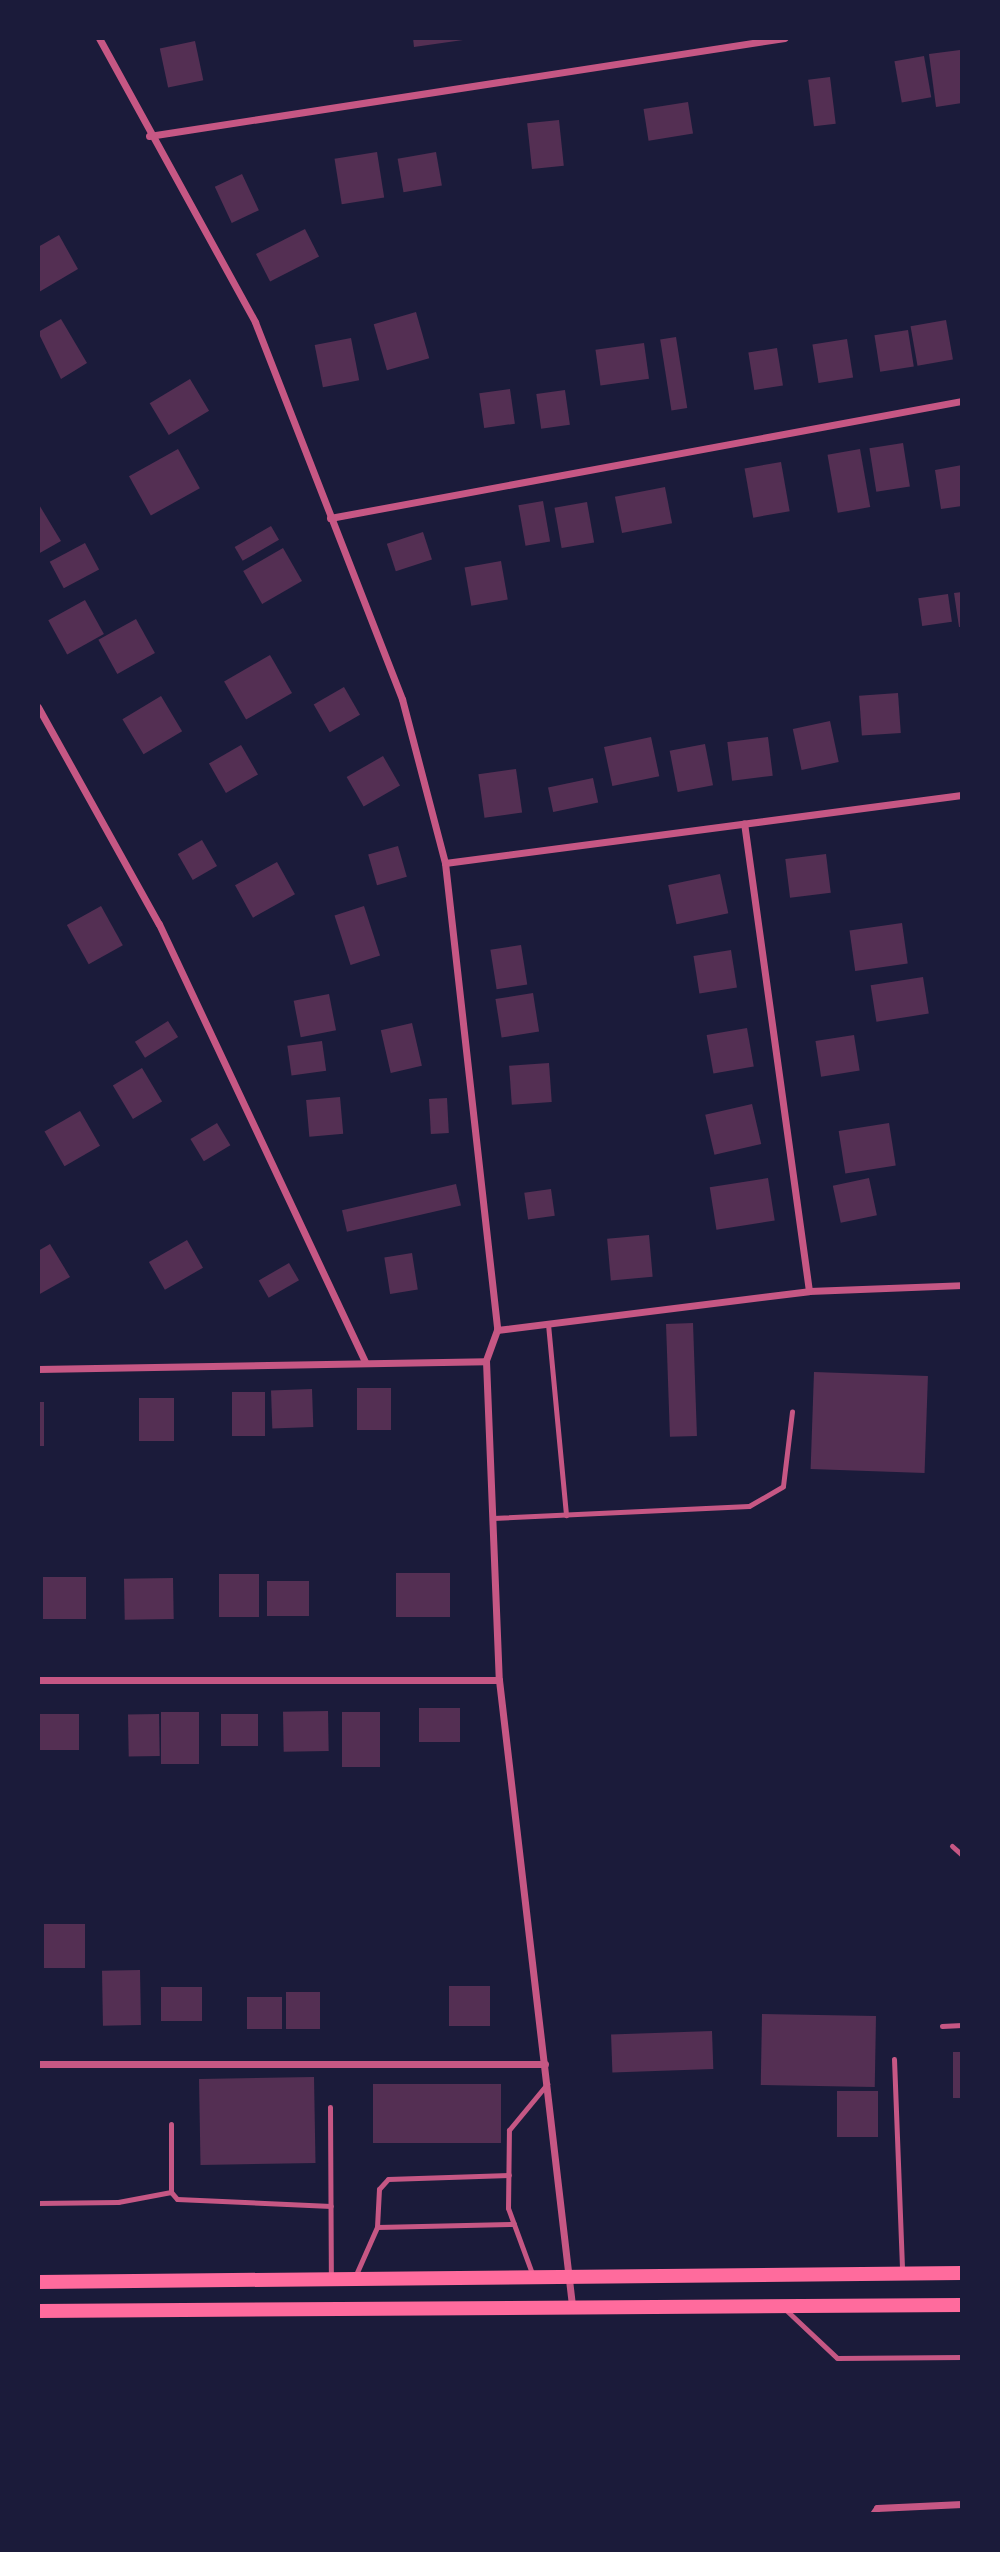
<!DOCTYPE html>
<html>
<head>
<meta charset="utf-8">
<style>
  body { margin:0 }
  #map { position:relative; width:1000px; height:2552px; overflow:hidden; background:#1b1b3a; font-family:"Fira Sans Condensed",sans-serif }
  div>[style] { position:absolute }
  [style*='--x'] { left:calc(var(--x)*1px); top:calc(var(--y)*1px); width:calc(var(--w)*1px); rotate:calc(var(--a)*1deg) }
  .building>* { inset:0; background:#542f53; transform-origin:0 0 }
  .service>* { height:5px; margin:-2.5px; padding:0 2.5px; transform-origin:2.5px; border-radius:2.5px; background:#c65784 }
  .minor>* { height:7px; margin:-3.5px; padding:0 3.5px; transform-origin:3.5px; border-radius:3.5px; background:#c65784 }
  .secondary>* { height:14px; margin:-7px; padding:0 7px; transform-origin:7px; border-radius:7px; background:#ff6b9d }
  span { translate:-50% -50%; white-space:nowrap; text-align:center; line-height:1.15; -webkit-text-stroke:5px #1b1b3a; paint-order:stroke }
  .frame { position:absolute; inset:0; border:40px solid #1b1b3a; pointer-events:none }
</style>
</head>
<body>
<div id="map">
  <div class="building">
    <i style="clip-path:polygon(413px 38px,463px 38px,463px 40px,414px 47px)"></i>
    <i style="left:195px;top:41px;width:40px;height:36px;rotate:78deg"></i>
    <i style="clip-path:polygon(960px 50px,962px 103px,936px 107px,929px 54px)"></i>
    <i style="left:924px;top:56px;width:42px;height:30px;rotate:80deg"></i>
    <i style="left:830px;top:77px;width:47px;height:22px;rotate:83deg"></i>
    <i style="left:688px;top:102px;width:32px;height:45px;rotate:81deg"></i>
    <i style="left:559px;top:120px;width:46px;height:32px;rotate:84deg"></i>
    <i style="left:377px;top:152px;width:46px;height:43px;rotate:81deg"></i>
    <i style="left:436px;top:152px;width:34px;height:39px;rotate:80deg"></i>
    <i style="left:242px;top:174px;width:40px;height:30px;rotate:65deg"></i>
    <i style="left:305px;top:229px;width:31px;height:55px;rotate:63deg"></i>
    <i style="clip-path:polygon(59px 235px,78px 269px,39px 292px,38px 247px)"></i>
    <i style="left:416px;top:312px;width:48px;height:44px;rotate:74deg"></i>
    <i style="clip-path:polygon(61px 319px,87px 363px,61px 379px,38px 332px)"></i>
    <i style="left:946px;top:320px;width:40px;height:36px;rotate:80deg"></i>
    <i style="left:908px;top:330px;width:37px;height:34px;rotate:81deg"></i>
    <i style="left:676px;top:337px;width:72px;height:16px;rotate:81deg"></i>
    <i style="left:351px;top:338px;width:43px;height:37px;rotate:79deg"></i>
    <i style="left:847px;top:339px;width:39px;height:35px;rotate:81deg"></i>
    <i style="left:644px;top:343px;width:36px;height:49px;rotate:82deg"></i>
    <i style="left:777px;top:348px;width:38px;height:29px;rotate:81deg"></i>
    <i style="left:190px;top:379px;width:37px;height:47px;rotate:59deg"></i>
    <i style="left:510px;top:389px;width:35px;height:31px;rotate:82deg"></i>
    <i style="left:565px;top:390px;width:35px;height:29px;rotate:82deg"></i>
    <i style="left:903px;top:443px;width:44px;height:34px;rotate:81deg"></i>
    <i style="left:178px;top:449px;width:45px;height:56px;rotate:61deg"></i>
    <i style="left:860px;top:449px;width:59px;height:33px;rotate:80deg"></i>
    <i style="left:781px;top:462px;width:50px;height:37px;rotate:80deg"></i>
    <i style="clip-path:polygon(962px 465px,962px 506px,941px 509px,935px 470px)"></i>
    <i style="left:665px;top:487px;width:37px;height:51px;rotate:79deg"></i>
    <i style="left:543px;top:501px;width:41px;height:25px;rotate:80deg"></i>
    <i style="left:587px;top:502px;width:41px;height:33px;rotate:80deg"></i>
    <i style="clip-path:polygon(38px 503px,61px 541px,38px 554px)"></i>
    <i style="left:271px;top:526px;width:16px;height:42px;rotate:60deg"></i>
    <i style="left:423px;top:532px;width:29px;height:38px;rotate:72deg"></i>
    <i style="left:85px;top:543px;width:30px;height:40px;rotate:62deg"></i>
    <i style="left:283px;top:548px;width:38px;height:46px;rotate:60deg"></i>
    <i style="left:501px;top:561px;width:39px;height:37px;rotate:80deg"></i>
    <i style="clip-path:polygon(962px 592px,962px 627px,959px 627px,954px 593px)"></i>
    <i style="left:948px;top:594px;width:28px;height:30px;rotate:82deg"></i>
    <i style="left:85px;top:600px;width:39px;height:42px;rotate:61deg"></i>
    <i style="left:136px;top:619px;width:39px;height:43px;rotate:61deg"></i>
    <i style="left:270px;top:655px;width:44px;height:53px;rotate:60deg"></i>
    <i style="left:344px;top:687px;width:32px;height:35px;rotate:60deg"></i>
    <i style="left:898px;top:693px;width:40px;height:39px;rotate:86deg"></i>
    <i style="left:161px;top:696px;width:41px;height:45px;rotate:59deg"></i>
    <i style="left:830px;top:721px;width:42px;height:38px;rotate:78deg"></i>
    <i style="left:651px;top:737px;width:40px;height:48px;rotate:78deg"></i>
    <i style="left:768px;top:737px;width:39px;height:41px;rotate:83deg"></i>
    <i style="left:705px;top:744px;width:42px;height:36px;rotate:79deg"></i>
    <i style="left:241px;top:745px;width:34px;height:37px;rotate:60deg"></i>
    <i style="left:383px;top:756px;width:34px;height:42px;rotate:60deg"></i>
    <i style="left:516px;top:769px;width:44px;height:38px;rotate:82deg"></i>
    <i style="left:593px;top:778px;width:25px;height:46px;rotate:78deg"></i>
    <i style="left:202px;top:840px;width:30px;height:28px;rotate:60deg"></i>
    <i style="left:398px;top:846px;width:32px;height:31px;rotate:74deg"></i>
    <i style="left:826px;top:854px;width:39px;height:41px;rotate:83deg"></i>
    <i style="left:277px;top:862px;width:37px;height:48px;rotate:61deg"></i>
    <i style="left:720px;top:874px;width:40px;height:53px;rotate:78deg"></i>
    <i style="left:101px;top:906px;width:45px;height:39px;rotate:61deg"></i>
    <i style="left:364px;top:906px;width:52px;height:31px;rotate:72deg"></i>
    <i style="left:902px;top:923px;width:41px;height:53px;rotate:82deg"></i>
    <i style="left:521px;top:945px;width:40px;height:31px;rotate:81deg"></i>
    <i style="left:731px;top:950px;width:38px;height:38px;rotate:81deg"></i>
    <i style="left:923px;top:977px;width:37px;height:53px;rotate:81deg"></i>
    <i style="left:533px;top:993px;width:39px;height:38px;rotate:81deg"></i>
    <i style="left:329px;top:994px;width:37px;height:36px;rotate:79deg"></i>
    <i style="left:168px;top:1021px;width:19px;height:39px;rotate:58deg"></i>
    <i style="left:412px;top:1023px;width:44px;height:32px;rotate:77deg"></i>
    <i style="left:747px;top:1028px;width:39px;height:41px;rotate:80deg"></i>
    <i style="left:854px;top:1035px;width:36px;height:39px;rotate:81deg"></i>
    <i style="left:322px;top:1041px;width:30px;height:35px;rotate:82deg"></i>
    <i style="left:549px;top:1063px;width:39px;height:40px;rotate:86deg"></i>
    <i style="left:142px;top:1068px;width:39px;height:34px;rotate:59deg"></i>
    <i style="left:340px;top:1097px;width:37px;height:34px;rotate:85deg"></i>
    <i style="left:447px;top:1098px;width:35px;height:18px;rotate:87deg"></i>
    <i style="left:752px;top:1104px;width:41px;height:48px;rotate:77deg"></i>
    <i style="left:80px;top:1111px;width:40px;height:41px;rotate:60deg"></i>
    <i style="left:217px;top:1123px;width:26px;height:31px;rotate:59deg"></i>
    <i style="left:889px;top:1123px;width:43px;height:51px;rotate:81deg"></i>
    <i style="left:768px;top:1178px;width:43px;height:59px;rotate:81deg"></i>
    <i style="left:869px;top:1178px;width:38px;height:37px;rotate:78deg"></i>
    <i style="left:456px;top:1184px;width:22px;height:117px;rotate:77deg"></i>
    <i style="left:551px;top:1189px;width:27px;height:27px;rotate:82deg"></i>
    <i style="left:649px;top:1235px;width:42px;height:42px;rotate:85deg"></i>
    <i style="left:187px;top:1240px;width:32px;height:44px;rotate:60deg"></i>
    <i style="clip-path:polygon(50px 1244px,70px 1277px,38px 1295px,38px 1251px)"></i>
    <i style="left:412px;top:1253px;width:37px;height:28px;rotate:81deg"></i>
    <i style="left:289px;top:1263px;width:20px;height:35px;rotate:60deg"></i>
    <i style="left:693px;top:1323px;width:113px;height:27px;rotate:88deg"></i>
    <i style="left:814px;top:1372px;width:114px;height:97px;rotate:2deg"></i>
    <i style="left:391px;top:1388px;width:42px;height:34px;rotate:90deg"></i>
    <i style="left:312px;top:1389px;width:38px;height:41px;rotate:88deg"></i>
    <i style="left:265px;top:1392px;width:44px;height:33px;rotate:90deg"></i>
    <i style="left:139px;top:1398px;width:35px;height:43px"></i>
    <i style="left:38px;top:1402px;width:6px;height:44px"></i>
    <i style="left:450px;top:1573px;width:44px;height:54px;rotate:90deg"></i>
    <i style="left:219px;top:1574px;width:40px;height:43px"></i>
    <i style="left:43px;top:1577px;width:43px;height:42px"></i>
    <i style="left:173px;top:1578px;width:41px;height:49px;rotate:89deg"></i>
    <i style="left:309px;top:1581px;width:35px;height:42px;rotate:90deg"></i>
    <i style="left:460px;top:1708px;width:34px;height:41px;rotate:90deg"></i>
    <i style="left:328px;top:1711px;width:40px;height:45px;rotate:89deg"></i>
    <i style="left:161px;top:1712px;width:38px;height:52px"></i>
    <i style="left:380px;top:1712px;width:55px;height:38px;rotate:90deg"></i>
    <i style="left:79px;top:1714px;width:36px;height:39px;rotate:90deg"></i>
    <i style="left:159px;top:1714px;width:42px;height:31px;rotate:89deg"></i>
    <i style="left:221px;top:1714px;width:37px;height:32px"></i>
    <i style="left:85px;top:1924px;width:44px;height:41px;rotate:90deg"></i>
    <i style="left:140px;top:1970px;width:55px;height:38px;rotate:89deg"></i>
    <i style="left:490px;top:1986px;width:40px;height:41px;rotate:90deg"></i>
    <i style="left:202px;top:1987px;width:34px;height:41px;rotate:90deg"></i>
    <i style="left:286px;top:1992px;width:34px;height:37px"></i>
    <i style="left:247px;top:1997px;width:35px;height:32px"></i>
    <i style="left:762px;top:2014px;width:114px;height:71px;rotate:1deg"></i>
    <i style="left:712px;top:2031px;width:38px;height:101px;rotate:88deg"></i>
    <i style="left:953px;top:2052px;width:9px;height:46px"></i>
    <i style="left:314px;top:2077px;width:86px;height:115px;rotate:89deg"></i>
    <i style="left:501px;top:2084px;width:59px;height:128px;rotate:90deg"></i>
    <i style="left:837px;top:2091px;width:41px;height:46px"></i>
  </div>
  <div class="service">
    <i style="--x:548;--y:1324;--w:192;--a:84.6"></i>
    <i style="--x:493;--y:1518;--w:256;--a:-2.7"></i>
    <i style="--x:749;--y:1506;--w:39;--a:-30"></i>
    <i style="--x:783;--y:1486;--w:75;--a:-83.1"></i>
    <i style="--x:952;--y:1846;--w:13;--a:42"></i>
    <i style="--x:942;--y:2026;--w:20;--a:-3"></i>
    <i style="--x:894;--y:2059;--w:212;--a:87.8"></i>
    <i style="--x:330;--y:2107;--w:172;--a:89.7"></i>
    <i style="--x:171;--y:2124;--w:68;--a:90"></i>
    <i style="--x:171;--y:2192;--w:9;--a:49"></i>
    <i style="--x:177;--y:2199;--w:154;--a:2.6"></i>
    <i style="--x:38;--y:2203;--w:80;--a:-0.7"></i>
    <i style="--x:118;--y:2202;--w:54;--a:-10.7"></i>
    <i style="--x:377;--y:2227;--w:38;--a:-87"></i>
    <i style="--x:379;--y:2189;--w:13;--a:-48"></i>
    <i style="--x:388;--y:2179;--w:121;--a:-1.9"></i>
    <i style="--x:533;--y:2276;--w:72;--a:-110.2"></i>
    <i style="--x:508;--y:2208;--w:78;--a:-89.3"></i>
    <i style="--x:509;--y:2130;--w:60;--a:-50.4"></i>
    <i style="--x:354;--y:2279;--w:57;--a:-66.1"></i>
    <i style="--x:377;--y:2227;--w:137;--a:-1.3"></i>
    <i style="--x:785;--y:2309;--w:71;--a:43.3"></i>
    <i style="--x:837;--y:2358;--w:125;--a:-0.5"></i>
  </div>
  <div class="minor">
    <i style="--x:99;--y:38;--w:324;--a:61.2"></i>
    <i style="--x:255;--y:322;--w:405;--a:68.7"></i>
    <i style="--x:402;--y:699;--w:170;--a:75.3"></i>
    <i style="--x:445;--y:863;--w:470;--a:83.6"></i>
    <i style="--x:497;--y:1330;--w:33;--a:110"></i>
    <i style="--x:486;--y:1361;--w:319;--a:87.7"></i>
    <i style="--x:499;--y:1680;--w:629;--a:83.34"></i>
    <i style="--x:149;--y:136;--w:643;--a:-8.77"></i>
    <i style="--x:330;--y:518;--w:643;--a:-10.49"></i>
    <i style="--x:38;--y:707;--w:248;--a:60.9"></i>
    <i style="--x:159;--y:924;--w:485;--a:64.8"></i>
    <i style="--x:445;--y:863;--w:521;--a:-7.49"></i>
    <i style="--x:809;--y:1291;--w:153;--a:-2.2"></i>
    <i style="--x:497;--y:1330;--w:314;--a:-7.1"></i>
    <i style="--x:809;--y:1291;--w:472;--a:-97.9"></i>
    <i style="--x:38;--y:1369;--w:448;--a:-1"></i>
    <i style="--x:38;--y:1680;--w:461;--a:0"></i>
    <i style="--x:38;--y:2064;--w:507;--a:0"></i>
    <i style="--x:873;--y:2514;--w:7;--a:-56"></i>
    <i style="--x:877;--y:2508;--w:85;--a:-2.7"></i>
  </div>
  <div class="secondary">
    <i style="--x:38;--y:2282;--w:924;--a:-0.56"></i>
    <i style="--x:38;--y:2311;--w:924;--a:-0.37"></i>
  </div>
  <div class="frame"></div>
</div>
</body>
</html>
